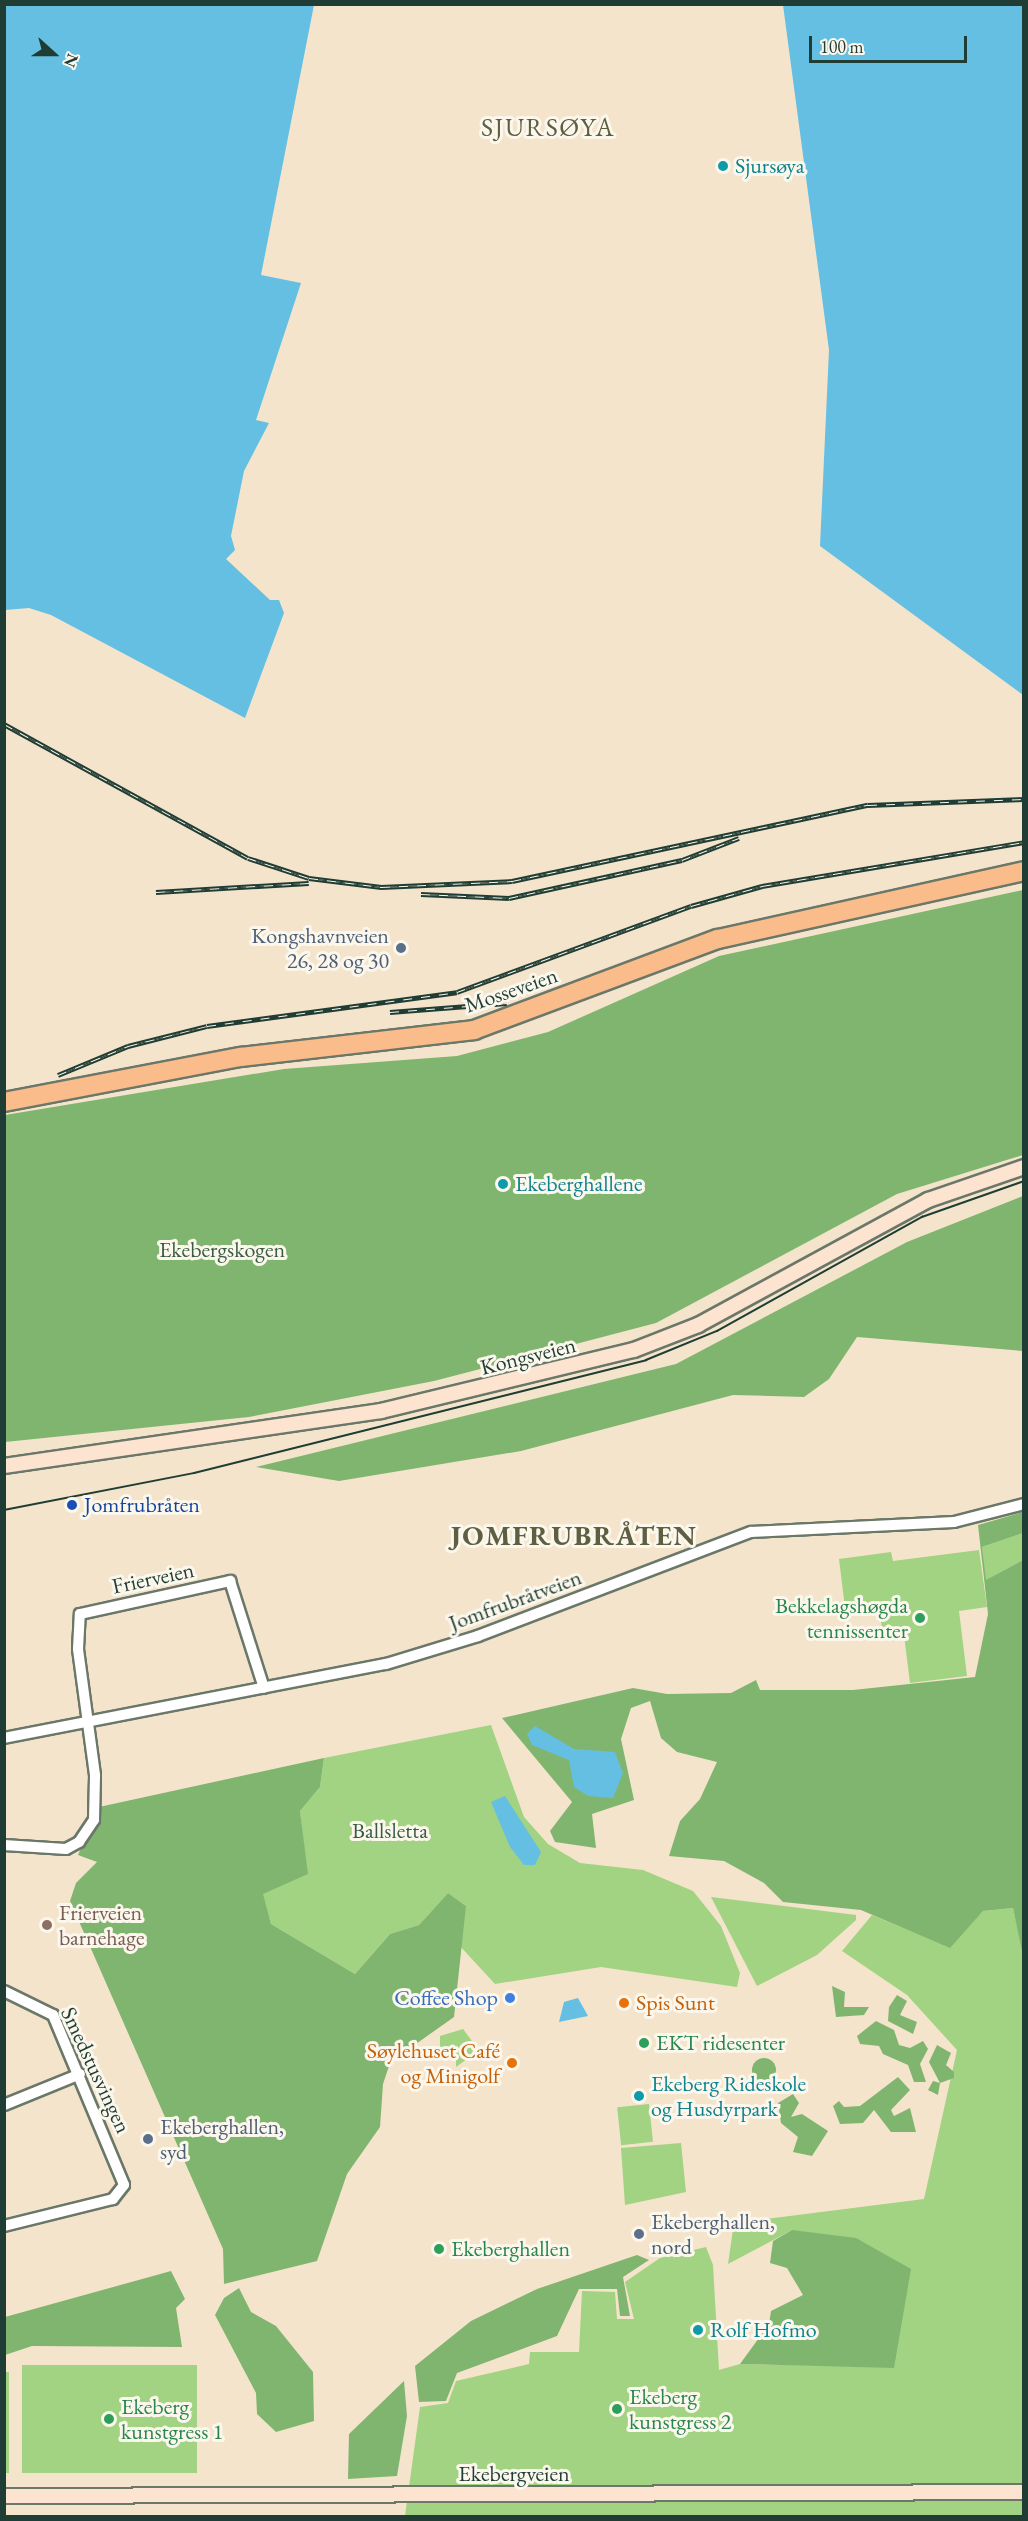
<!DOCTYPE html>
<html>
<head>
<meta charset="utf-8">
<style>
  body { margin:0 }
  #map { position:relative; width:1028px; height:2521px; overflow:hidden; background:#f4e4cb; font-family:"EB Garamond",serif }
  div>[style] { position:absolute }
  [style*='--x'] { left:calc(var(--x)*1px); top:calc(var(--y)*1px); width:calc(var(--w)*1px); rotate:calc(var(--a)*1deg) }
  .green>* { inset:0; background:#a1d382; transform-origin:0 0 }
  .forest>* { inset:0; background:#80b570 }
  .round { border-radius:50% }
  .water>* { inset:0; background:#64bfe2 }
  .roads { filter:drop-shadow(2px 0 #6a7769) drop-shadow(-2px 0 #6a7769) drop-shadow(0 2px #6a7769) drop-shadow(0 -2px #6a7769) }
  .street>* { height:10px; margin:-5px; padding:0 5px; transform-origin:5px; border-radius:5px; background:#fff }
  .secondary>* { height:14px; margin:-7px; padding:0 7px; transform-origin:7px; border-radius:7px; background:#fde4d0 }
  .highway>* { height:18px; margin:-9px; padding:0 9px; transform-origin:9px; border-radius:9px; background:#f9bc8a }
  .tram>* { height:1.5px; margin:-0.75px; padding:0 0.75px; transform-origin:0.75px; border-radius:0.75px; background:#1f3d34 }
  .rail>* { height:5px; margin-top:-2.5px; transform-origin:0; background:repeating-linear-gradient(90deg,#fbf7ec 0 9px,#1f3d34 0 18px); box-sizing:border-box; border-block:2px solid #1f3d34 }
  .dots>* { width:16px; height:16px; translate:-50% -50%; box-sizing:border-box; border:3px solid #fbf7ec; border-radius:50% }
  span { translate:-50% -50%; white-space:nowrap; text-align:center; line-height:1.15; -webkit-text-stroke:6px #fbf7ec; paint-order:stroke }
  .culture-label { font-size:22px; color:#0d838f }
  .left { translate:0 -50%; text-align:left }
  .service-label { font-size:22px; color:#4e5e75 }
  .right { translate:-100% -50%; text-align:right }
  .street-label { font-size:22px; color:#1f3d34 }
  .park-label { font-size:22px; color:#395b44 }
  .transit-label { font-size:22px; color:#164399 }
  .leisure-label { font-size:22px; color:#27864d }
  .education-label { font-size:22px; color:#785e54 }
  .shop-label { font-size:22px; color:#366cbe }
  .food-label { font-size:22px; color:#c56008 }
  .quarter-label { font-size:26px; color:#5e5e40; letter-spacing:1.5px }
  .district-label { font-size:28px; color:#5e5e40; font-weight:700; letter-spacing:1.5px }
  .frame { position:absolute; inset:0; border:6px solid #1f3d34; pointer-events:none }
  .north { position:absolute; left:24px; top:24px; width:60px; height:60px; -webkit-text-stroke:4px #fbf7ec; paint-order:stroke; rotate:111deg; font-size:16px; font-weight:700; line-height:24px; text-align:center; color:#1f3d34 }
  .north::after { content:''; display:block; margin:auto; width:21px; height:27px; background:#1f3d34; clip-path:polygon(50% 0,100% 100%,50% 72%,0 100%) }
  .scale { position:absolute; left:809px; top:36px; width:158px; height:27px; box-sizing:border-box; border:3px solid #1f3d34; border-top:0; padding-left:8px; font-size:18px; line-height:21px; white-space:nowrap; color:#1f3d34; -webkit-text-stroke:4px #fbf7ec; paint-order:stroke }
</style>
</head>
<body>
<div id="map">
  <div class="green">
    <i style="clip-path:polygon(1023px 1533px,1023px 1560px,985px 1581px,982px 1547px)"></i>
    <i style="clip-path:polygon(979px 1550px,987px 1607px,959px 1611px,967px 1676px,910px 1683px,903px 1627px,882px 1630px,880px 1612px,846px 1616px,839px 1559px,891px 1552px,893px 1561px)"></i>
    <i style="clip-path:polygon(491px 1725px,524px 1817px,548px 1844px,580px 1863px,643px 1870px,693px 1891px,721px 1926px,740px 1973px,737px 1987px,601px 1967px,495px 1984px,459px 1945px,466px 1906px,448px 1893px,419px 1925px,390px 1934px,355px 1974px,271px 1924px,262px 1894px,307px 1874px,300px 1811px,320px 1787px,324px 1758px)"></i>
    <i style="clip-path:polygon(711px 1897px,856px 1915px,856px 1920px,817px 1955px,757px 1986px)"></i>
    <i style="clip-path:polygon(1013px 1908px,1024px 1956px,1023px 2516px,405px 2516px,420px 2407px,448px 2403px,456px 2381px,529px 2364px,530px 2352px,579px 2352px,582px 2291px,615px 2292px,617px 2319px,634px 2319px,625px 2282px,660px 2258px,706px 2247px,713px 2265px,719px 2370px,740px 2364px,894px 2367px,792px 2230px,728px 2264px,734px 2223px,924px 2199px,957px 2050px,907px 1995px,842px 1951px,872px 1915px,949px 1947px,983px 1911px)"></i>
    <i style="clip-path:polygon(463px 2029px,475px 2045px,471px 2056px,456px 2067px,456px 2057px,436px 2059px,432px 2054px,440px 2046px,440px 2036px)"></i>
    <i style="left:649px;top:2104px;width:38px;height:32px;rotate:84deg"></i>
    <i style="clip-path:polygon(681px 2143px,686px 2192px,625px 2205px,621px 2148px)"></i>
    <i style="left:197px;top:2365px;width:108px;height:175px;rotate:90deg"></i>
    <i style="left:4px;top:2372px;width:5px;height:101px"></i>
  </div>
  <div class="forest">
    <i style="clip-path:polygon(1023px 890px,1023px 1155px,897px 1194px,656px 1323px,434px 1381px,249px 1417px,5px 1442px,5px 1115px,284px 1069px,457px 1056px,548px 1032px,719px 956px)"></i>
    <i style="clip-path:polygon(1023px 1196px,1023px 1351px,857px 1337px,829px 1379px,804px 1397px,733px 1395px,521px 1451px,339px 1481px,256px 1467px,676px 1364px,907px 1242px)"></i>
    <i style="clip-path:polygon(1023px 1512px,1023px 1533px,982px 1547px,986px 1580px,1023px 1560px,1023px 1956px,1013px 1908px,983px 1911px,950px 1948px,861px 1910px,783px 1902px,764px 1883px,724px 1861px,669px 1856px,680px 1821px,700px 1799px,717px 1762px,677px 1752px,661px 1738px,650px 1701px,631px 1708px,621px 1739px,634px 1800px,592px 1814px,596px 1848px,555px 1842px,550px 1831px,572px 1802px,502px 1718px,633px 1688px,667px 1694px,731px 1693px,756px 1680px,760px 1690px,853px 1690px,975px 1677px,988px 1614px,978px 1525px)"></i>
    <i style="clip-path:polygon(324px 1758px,320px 1787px,300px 1811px,308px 1874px,263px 1894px,271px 1924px,355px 1974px,390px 1934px,419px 1925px,448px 1893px,466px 1906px,454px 2017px,406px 2051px,395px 2048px,383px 2084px,380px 2127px,347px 2174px,317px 2261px,224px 2284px,223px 2249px,70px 1901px,76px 1883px,97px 1862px,78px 1855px,99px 1807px)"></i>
    <i style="clip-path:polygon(832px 1986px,845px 1992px,844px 2007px,869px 2007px,864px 2015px,836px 2017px)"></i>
    <i style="clip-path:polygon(897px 1995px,907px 2001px,900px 2015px,917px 2022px,913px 2034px,888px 2021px,889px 2007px)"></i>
    <i style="clip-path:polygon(876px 2021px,894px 2030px,899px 2045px,910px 2048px,923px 2041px,928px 2049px,920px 2064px,926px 2082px,914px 2082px,908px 2065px,883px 2054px,879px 2046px,860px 2044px,857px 2036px)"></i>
    <i style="clip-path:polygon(937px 2045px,951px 2053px,946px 2065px,954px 2072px,954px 2078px,940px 2083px,938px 2095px,928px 2090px,933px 2081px,940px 2083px,929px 2062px)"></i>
    <i class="round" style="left:752px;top:2058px;width:24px;height:24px"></i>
    <i style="clip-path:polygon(898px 2077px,910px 2090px,891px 2110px,894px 2116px,910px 2108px,916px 2132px,891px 2132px,874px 2110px,863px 2123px,840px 2124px,833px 2106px,839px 2101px,844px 2107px,860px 2106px)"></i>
    <i style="clip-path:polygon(793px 2094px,799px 2103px,791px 2117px,802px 2114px,828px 2131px,812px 2156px,793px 2152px,798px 2137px,781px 2123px,778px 2103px)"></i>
    <i style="clip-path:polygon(792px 2230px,856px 2238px,911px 2269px,894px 2368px,740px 2364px,769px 2324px,771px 2311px,803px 2295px,787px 2268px,770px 2263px,773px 2241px)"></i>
    <i style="clip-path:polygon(637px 2255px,649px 2260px,623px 2277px,630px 2316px,620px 2316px,617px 2289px,579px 2289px,557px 2336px,457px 2373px,446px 2401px,419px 2402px,415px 2366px,471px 2321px,537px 2289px)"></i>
    <i style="clip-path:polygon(171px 2271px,185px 2299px,176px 2308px,182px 2347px,32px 2346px,5px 2355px,5px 2317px)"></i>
    <i style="clip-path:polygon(239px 2288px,251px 2312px,276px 2326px,313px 2372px,314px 2421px,276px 2432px,257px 2414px,256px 2393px,215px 2315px,224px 2298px)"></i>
    <i style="clip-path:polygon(404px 2381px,407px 2416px,397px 2476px,348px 2479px,349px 2434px)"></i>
  </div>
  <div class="water">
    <i style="clip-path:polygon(5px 4px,314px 5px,261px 275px,301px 283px,256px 420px,269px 423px,244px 471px,231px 536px,235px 550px,226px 559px,270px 600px,279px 600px,284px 613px,245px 718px,51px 615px,29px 608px,5px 610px)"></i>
    <i style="clip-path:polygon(783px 5px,1023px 5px,1023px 695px,820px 546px,829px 350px)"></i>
    <i style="clip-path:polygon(535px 1726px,574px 1749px,615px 1752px,623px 1773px,613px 1798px,588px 1796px,574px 1787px,569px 1760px,532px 1745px,527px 1734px)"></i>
    <i style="clip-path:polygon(505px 1796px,541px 1852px,535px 1865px,524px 1865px,510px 1847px,491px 1802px)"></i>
    <i style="clip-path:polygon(578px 1998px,588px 2016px,559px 2022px,564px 2002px)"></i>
  </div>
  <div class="roads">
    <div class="street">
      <i style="--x:4;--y:1738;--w:389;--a:-11"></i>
      <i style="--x:386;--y:1664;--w:96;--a:-16.9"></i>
      <i style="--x:478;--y:1636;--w:292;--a:-20.9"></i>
      <i style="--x:751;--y:1532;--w:203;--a:-2.8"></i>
      <i style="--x:954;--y:1522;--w:72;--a:-14.4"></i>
      <i style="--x:4;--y:1845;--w:62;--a:3.7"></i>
      <i style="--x:66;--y:1849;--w:15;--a:-28"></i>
      <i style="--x:79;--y:1842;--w:27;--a:-56"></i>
      <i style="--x:94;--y:1820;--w:45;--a:-88.7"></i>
      <i style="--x:95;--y:1775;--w:127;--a:-97.7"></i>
      <i style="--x:78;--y:1649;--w:35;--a:-87"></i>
      <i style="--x:80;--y:1614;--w:154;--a:-12.4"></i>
      <i style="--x:230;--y:1581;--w:112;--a:72.4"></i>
      <i style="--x:4;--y:1991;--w:55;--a:26.1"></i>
      <i style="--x:53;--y:2015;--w:184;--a:67.3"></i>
      <i style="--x:124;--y:2185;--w:18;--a:128"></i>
      <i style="--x:113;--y:2199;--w:112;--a:166.1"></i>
      <i style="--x:4;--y:2105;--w:82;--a:-22.2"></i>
    </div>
    <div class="secondary">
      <i style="--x:4;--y:1466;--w:381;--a:-8.3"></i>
      <i style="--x:381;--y:1411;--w:260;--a:-13.6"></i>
      <i style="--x:634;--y:1350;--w:69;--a:-21.3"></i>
      <i style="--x:698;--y:1325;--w:262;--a:-28.5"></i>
      <i style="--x:928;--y:1200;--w:102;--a:-19"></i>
      <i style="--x:4;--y:2496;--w:1020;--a:-0.22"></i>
    </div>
    <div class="highway">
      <i style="--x:4;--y:1102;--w:241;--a:-10.8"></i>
      <i style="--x:241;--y:1057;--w:235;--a:-6.6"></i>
      <i style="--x:474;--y:1030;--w:260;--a:-20.5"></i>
      <i style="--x:718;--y:939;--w:313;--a:-12.5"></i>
    </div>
  </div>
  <div class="tram">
    <i style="--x:4;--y:1510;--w:194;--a:-11"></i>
    <i style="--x:194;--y:1473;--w:466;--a:-14"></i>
    <i style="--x:646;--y:1360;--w:77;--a:-22.2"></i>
    <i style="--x:717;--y:1331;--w:235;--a:-29.1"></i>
    <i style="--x:922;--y:1217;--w:108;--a:-19.4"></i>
  </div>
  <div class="rail">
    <i style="--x:4;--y:724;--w:278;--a:28.8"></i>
    <i style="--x:248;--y:858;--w:64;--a:18.2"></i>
    <i style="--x:309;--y:878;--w:73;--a:7.1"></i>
    <i style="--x:381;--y:887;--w:131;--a:-2.6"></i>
    <i style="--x:512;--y:881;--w:364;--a:-12.1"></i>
    <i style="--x:868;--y:805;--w:156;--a:-2.2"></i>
    <i style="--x:156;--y:892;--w:153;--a:-3.4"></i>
    <i style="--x:421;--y:894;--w:88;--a:2.6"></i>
    <i style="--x:509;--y:898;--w:177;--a:-12.4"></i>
    <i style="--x:682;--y:860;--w:61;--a:-21.1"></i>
    <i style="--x:390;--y:1012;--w:117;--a:-4.4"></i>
    <i style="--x:58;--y:1075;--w:76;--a:-22.5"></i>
    <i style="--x:128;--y:1046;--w:81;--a:-14.2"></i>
    <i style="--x:207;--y:1026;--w:252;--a:-7.7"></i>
    <i style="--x:457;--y:992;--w:249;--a:-20.2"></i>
    <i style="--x:691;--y:906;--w:74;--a:-15.7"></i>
    <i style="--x:762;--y:886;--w:266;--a:-9.5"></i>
  </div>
  <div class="dots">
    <i style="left:723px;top:166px;background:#0f9aa8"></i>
    <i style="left:401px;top:948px;background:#5c6f8a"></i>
    <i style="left:503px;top:1184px;background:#0f9aa8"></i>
    <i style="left:72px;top:1505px;background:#1a4fb4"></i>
    <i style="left:920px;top:1618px;background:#2e9e5b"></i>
    <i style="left:47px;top:1925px;background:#8d6e63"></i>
    <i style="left:510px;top:1998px;background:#3f7fe0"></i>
    <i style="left:624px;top:2003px;background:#e8710a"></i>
    <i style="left:644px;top:2043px;background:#2e9e5b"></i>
    <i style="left:512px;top:2063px;background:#e8710a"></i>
    <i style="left:639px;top:2096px;background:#0f9aa8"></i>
    <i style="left:148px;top:2139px;background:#5c6f8a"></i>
    <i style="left:639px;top:2234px;background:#5c6f8a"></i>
    <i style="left:439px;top:2249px;background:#2e9e5b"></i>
    <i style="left:698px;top:2330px;background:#0f9aa8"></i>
    <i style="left:617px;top:2409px;background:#2e9e5b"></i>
    <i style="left:109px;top:2419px;background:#2e9e5b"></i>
  </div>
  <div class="culture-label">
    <span class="left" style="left:735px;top:166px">Sjursøya</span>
    <span class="left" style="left:515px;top:1184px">Ekeberghallene</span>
    <span class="left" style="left:651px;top:2096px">Ekeberg Rideskole<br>og Husdyrpark</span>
    <span class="left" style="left:710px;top:2330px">Rolf Hofmo</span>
  </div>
  <div class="service-label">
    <span class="right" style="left:389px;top:948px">Kongshavnveien<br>26, 28 og 30</span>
    <span class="left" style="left:160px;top:2139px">Ekeberghallen,<br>syd</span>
    <span class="left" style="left:651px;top:2234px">Ekeberghallen,<br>nord</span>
  </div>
  <div class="street-label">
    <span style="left:511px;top:990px;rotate:-19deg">Mosseveien</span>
    <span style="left:528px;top:1356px;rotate:-14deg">Kongsveien</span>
    <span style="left:153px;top:1578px;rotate:-12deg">Frierveien</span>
    <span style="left:515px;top:1600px;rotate:-20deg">Jomfrubråtveien</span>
    <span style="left:96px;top:2070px;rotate:65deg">Smedstusvingen</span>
    <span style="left:514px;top:2474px">Ekebergveien</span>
  </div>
  <div class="park-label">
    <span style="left:222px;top:1250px">Ekebergskogen</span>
    <span style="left:390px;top:1831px">Ballsletta</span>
  </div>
  <div class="transit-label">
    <span class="left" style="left:84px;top:1505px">Jomfrubråten</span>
  </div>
  <div class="leisure-label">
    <span class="right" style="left:908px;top:1618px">Bekkelagshøgda<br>tennissenter</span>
    <span class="left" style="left:656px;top:2043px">EKT ridesenter</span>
    <span class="left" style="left:451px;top:2249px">Ekeberghallen</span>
    <span class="left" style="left:629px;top:2409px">Ekeberg<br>kunstgress 2</span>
    <span class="left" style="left:121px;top:2419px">Ekeberg<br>kunstgress 1</span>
  </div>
  <div class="education-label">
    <span class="left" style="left:59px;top:1925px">Frierveien<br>barnehage</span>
  </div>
  <div class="shop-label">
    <span class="right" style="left:498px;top:1998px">Coffee Shop</span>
  </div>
  <div class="food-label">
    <span class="left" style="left:636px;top:2003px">Spis Sunt</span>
    <span class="right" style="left:500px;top:2063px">Søylehuset Café<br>og Minigolf</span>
  </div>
  <div class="quarter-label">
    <span style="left:548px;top:128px">SJURSØYA</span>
  </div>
  <div class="district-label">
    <span style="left:574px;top:1535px">JOMFRUBRÅTEN</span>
  </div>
  <div class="frame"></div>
  <div class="north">N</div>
  <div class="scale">100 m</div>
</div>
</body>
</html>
